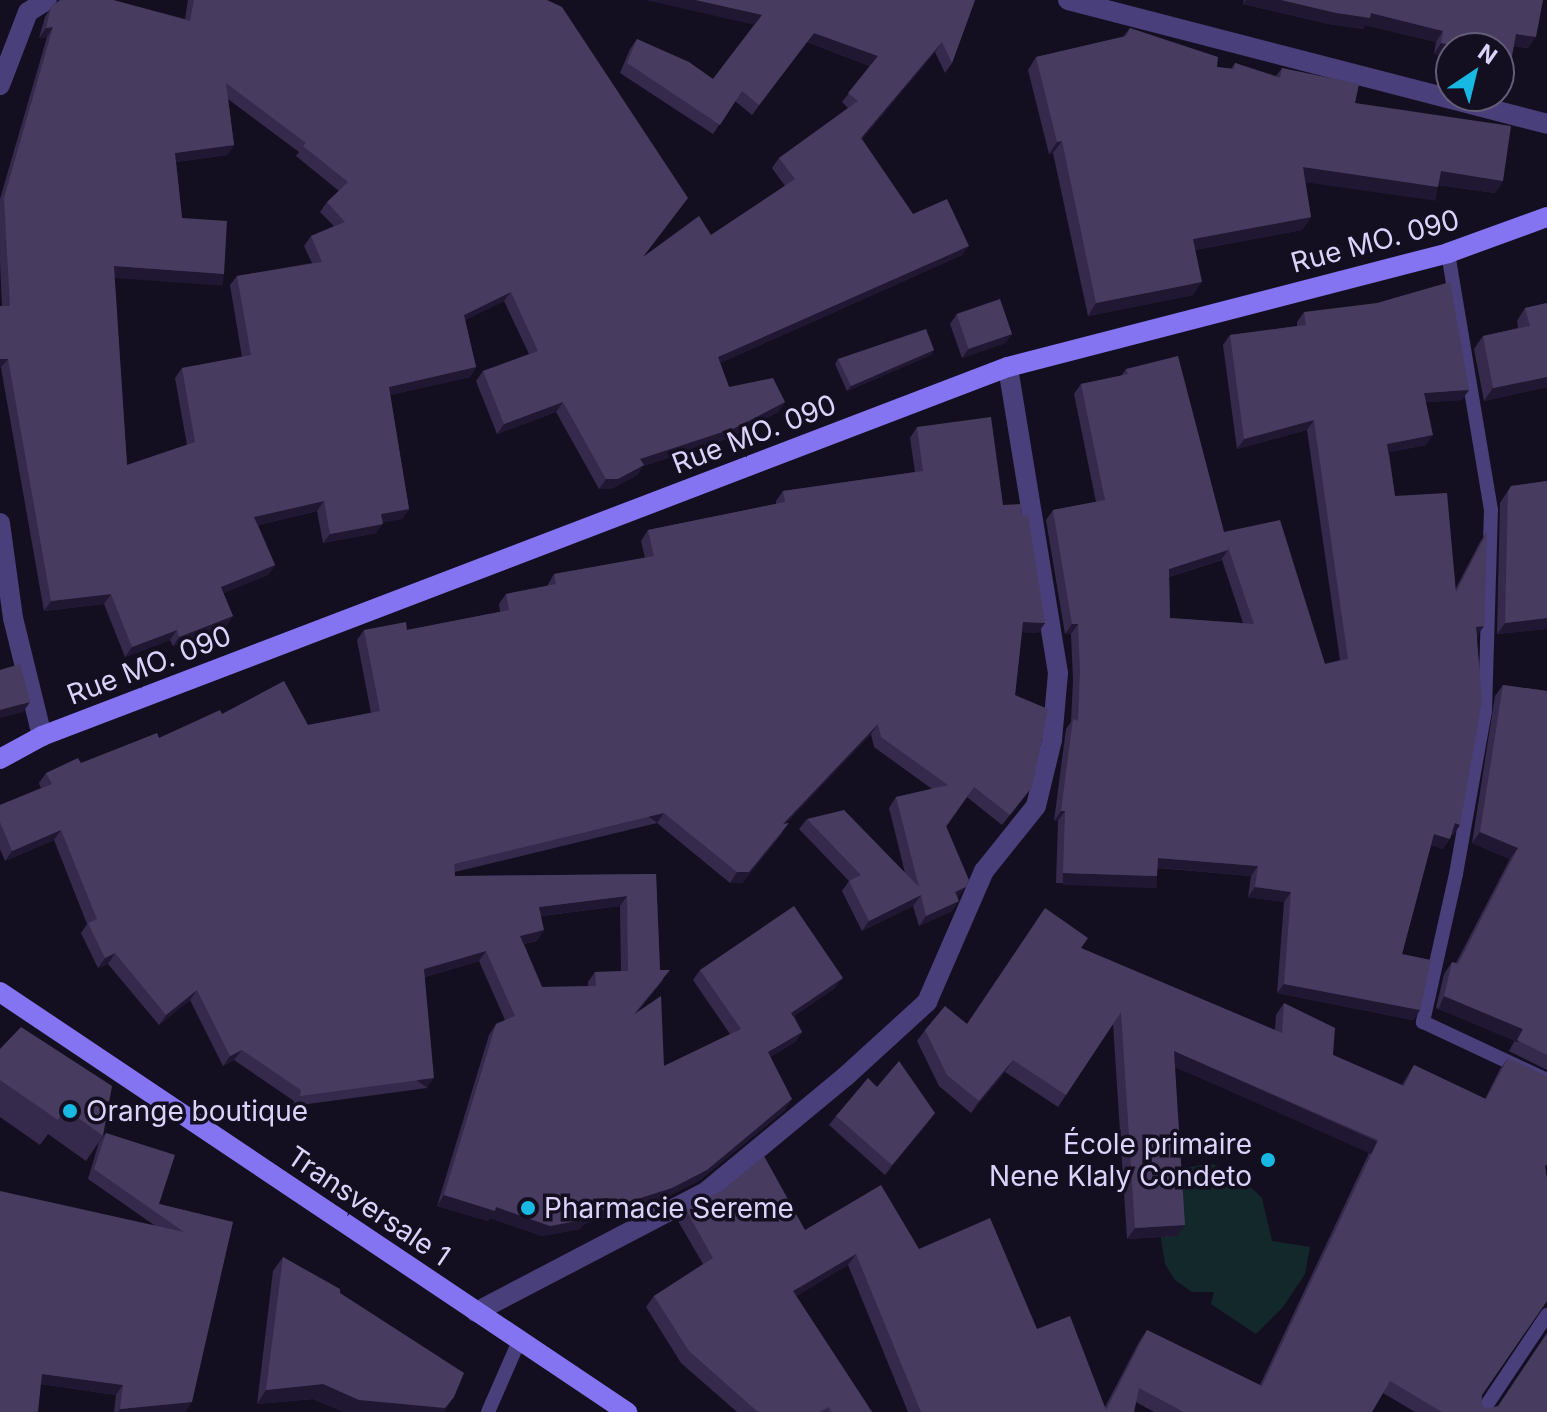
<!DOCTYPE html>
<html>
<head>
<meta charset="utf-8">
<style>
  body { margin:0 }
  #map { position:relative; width:1547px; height:1412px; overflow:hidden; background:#140f20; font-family:Inter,sans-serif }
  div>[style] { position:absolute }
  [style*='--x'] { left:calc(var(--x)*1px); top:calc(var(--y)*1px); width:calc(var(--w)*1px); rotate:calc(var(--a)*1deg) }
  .green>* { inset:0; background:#13282a }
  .lane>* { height:14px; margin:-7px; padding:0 7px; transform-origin:7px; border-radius:7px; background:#483f7b }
  .street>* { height:20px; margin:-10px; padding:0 10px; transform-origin:10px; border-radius:10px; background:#483f7b }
  .secondary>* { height:20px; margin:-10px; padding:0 10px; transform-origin:10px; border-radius:10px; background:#8474f1 }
  .wall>* { inset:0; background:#352a4c }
  .shaded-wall>* { inset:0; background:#201733; transform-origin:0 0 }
  .building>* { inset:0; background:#473c5f; transform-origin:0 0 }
  .dots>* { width:22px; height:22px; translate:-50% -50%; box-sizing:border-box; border:4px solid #140f20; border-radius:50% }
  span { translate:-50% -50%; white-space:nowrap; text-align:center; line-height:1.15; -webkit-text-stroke:7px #140f20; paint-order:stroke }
  .street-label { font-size:28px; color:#dcd3fa }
  .poi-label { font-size:28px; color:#dcd3fa }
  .left { translate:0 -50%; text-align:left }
  .right { translate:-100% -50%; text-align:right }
  .north { position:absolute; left:1435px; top:32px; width:80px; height:80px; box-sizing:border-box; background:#140f20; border:2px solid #645d77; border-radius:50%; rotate:35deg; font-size:22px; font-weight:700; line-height:32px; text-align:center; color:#dcd3fa }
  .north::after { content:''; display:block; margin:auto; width:28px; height:36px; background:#17b9e2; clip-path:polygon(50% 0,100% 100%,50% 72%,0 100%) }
</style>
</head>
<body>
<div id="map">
  <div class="green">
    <i style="clip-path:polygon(1210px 1163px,1238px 1175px,1262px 1198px,1272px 1241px,1310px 1247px,1305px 1274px,1283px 1307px,1256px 1334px,1211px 1304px,1214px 1292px,1192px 1292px,1175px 1280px,1165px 1264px,1160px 1233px,1178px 1170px)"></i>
  </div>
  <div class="lane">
    <i style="--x:1448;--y:253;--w:260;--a:80.5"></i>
    <i style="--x:1491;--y:509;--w:202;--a:91.7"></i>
    <i style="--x:1485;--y:711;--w:166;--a:100.1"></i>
    <i style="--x:1456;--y:874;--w:152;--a:102.6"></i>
    <i style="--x:1423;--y:1022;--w:137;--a:25.1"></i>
    <i style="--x:488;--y:1412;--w:77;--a:-66.4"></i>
    <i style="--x:1482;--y:1412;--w:117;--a:-56.2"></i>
  </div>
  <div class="street">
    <i style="--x:1068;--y:0;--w:495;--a:14.5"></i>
    <i style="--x:0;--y:85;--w:78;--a:-69"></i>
    <i style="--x:28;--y:12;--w:22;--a:-32"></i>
    <i style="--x:0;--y:523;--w:96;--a:82.2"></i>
    <i style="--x:13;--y:618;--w:122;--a:76.2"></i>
    <i style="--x:476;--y:1312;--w:261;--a:-27.6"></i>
    <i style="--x:707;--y:1191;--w:180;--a:-39.6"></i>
    <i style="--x:846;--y:1076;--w:110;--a:-42.4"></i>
    <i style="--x:927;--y:1002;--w:143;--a:-66.5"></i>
    <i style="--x:984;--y:871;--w:83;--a:-51.3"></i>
    <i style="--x:1036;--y:806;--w:68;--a:-76.4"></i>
    <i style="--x:1052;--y:740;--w:67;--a:-84.9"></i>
    <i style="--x:1058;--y:673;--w:310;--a:-99.3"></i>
  </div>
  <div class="secondary">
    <i style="--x:0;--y:759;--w:48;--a:-28.7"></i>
    <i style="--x:42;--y:736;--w:1034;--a:-20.91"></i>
    <i style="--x:1008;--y:367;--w:455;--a:-14.5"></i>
    <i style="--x:1448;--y:253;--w:105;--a:-20"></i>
    <i style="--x:0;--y:992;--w:755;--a:33.82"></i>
  </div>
  <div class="wall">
    <i style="clip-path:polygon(evenodd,59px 0,113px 0,185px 19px,188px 0,547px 0,644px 256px,711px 235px,785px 186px,772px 168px,779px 158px,848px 108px,842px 102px,870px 66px,807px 42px,752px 115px,735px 101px,713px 134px,620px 73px,630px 49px,637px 39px,713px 79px,754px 25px,975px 0,952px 63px,945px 73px,935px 52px,862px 139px,913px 214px,962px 255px,720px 363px,729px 387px,785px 402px,778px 412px,729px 438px,643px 466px,637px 475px,611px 489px,599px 489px,556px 412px,497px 434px,476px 381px,483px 371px,529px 354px,504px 301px,465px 320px,476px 367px,470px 377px,390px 395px,409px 509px,402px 519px,382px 522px,376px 533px,323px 543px,317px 511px,258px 525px,275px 565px,268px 575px,223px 593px,233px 616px,226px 626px,173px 646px,170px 640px,125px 657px,104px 604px,44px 611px,1px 368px,2px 306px,0 262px,0 199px,47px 37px,39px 38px,45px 17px,51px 7px,59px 0,228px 99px,299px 152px,296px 156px,339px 191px,327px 202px,320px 212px,334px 226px,311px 236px,304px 246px,312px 263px,237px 276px,230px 285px,242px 357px,182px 368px,175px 378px,187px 445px,127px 465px,114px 277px,217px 284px,224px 274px,182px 218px,176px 162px,227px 155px,234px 145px,228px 99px)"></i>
    <i style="clip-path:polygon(1244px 0,1543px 0,1528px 48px,1514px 46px,1504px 67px,1499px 66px,1499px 48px,1451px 48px,1451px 57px,1434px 54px,1436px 42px,1365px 25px,1363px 29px,1329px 24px,1243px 4px)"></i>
    <i style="clip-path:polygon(1130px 28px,1217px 67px,1231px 69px,1235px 63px,1276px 76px,1282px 68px,1355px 103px,1503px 181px,1495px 193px,1438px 185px,1429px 199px,1305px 181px,1311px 217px,1302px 230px,1195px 250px,1193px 295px,1088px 316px,1053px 153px,1049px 154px,1028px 70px,1036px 57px,1123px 37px)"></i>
    <i style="clip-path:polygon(1547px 303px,1547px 387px,1484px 401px,1474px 349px,1483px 336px,1518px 328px,1517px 321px,1525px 308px)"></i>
    <i style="clip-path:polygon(evenodd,1304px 312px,1462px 400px,1426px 402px,1426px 445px,1389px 452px,1395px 496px,1455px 590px,1480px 542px,1487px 532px,1460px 825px,1453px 835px,1451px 835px,1443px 849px,1431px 845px,1402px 954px,1420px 1010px,1413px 1020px,1277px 993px,1284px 902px,1248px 897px,1251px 876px,1158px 868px,1151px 886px,1056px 883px,1058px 821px,1054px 821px,1066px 729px,1071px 722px,1073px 680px,1071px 634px,1065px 634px,1046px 520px,1053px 510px,1096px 502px,1074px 394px,1081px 384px,1121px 376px,1126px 369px,1224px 532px,1325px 664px,1340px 660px,1307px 430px,1237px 449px,1223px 345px,1230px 335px,1297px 326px,1297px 322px,1304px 312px,1222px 560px,1243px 623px,1170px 618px,1169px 577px,1222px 560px)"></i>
    <i style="clip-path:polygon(957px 314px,1012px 334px,1005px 343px,962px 358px,950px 324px)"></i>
    <i style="clip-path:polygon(934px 350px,931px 355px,847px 391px,835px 364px,838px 359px)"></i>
    <i style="clip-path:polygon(evenodd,917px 427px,1003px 505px,1022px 516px,1045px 623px,1038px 633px,1022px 632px,1015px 695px,1032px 787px,1002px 825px,967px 797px,946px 827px,958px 898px,952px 911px,919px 926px,913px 906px,862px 931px,842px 891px,849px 881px,799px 829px,807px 819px,905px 873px,889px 808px,896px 797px,932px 789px,874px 747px,871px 734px,786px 823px,782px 833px,742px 883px,730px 883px,657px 823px,455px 872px,455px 876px,656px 874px,660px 970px,663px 980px,636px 1013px,664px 1066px,730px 1034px,693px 980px,700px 970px,835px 988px,794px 1016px,802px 1032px,795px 1042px,770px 1057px,785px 1110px,700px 1180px,665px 1198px,584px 1224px,580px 1229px,542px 1236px,490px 1218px,488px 1221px,437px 1206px,489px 1035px,496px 1024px,505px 1020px,479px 961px,425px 977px,427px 1088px,293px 1106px,294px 1101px,234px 1060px,223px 1066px,190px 1000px,159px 1025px,108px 964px,98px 968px,81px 933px,87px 924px,54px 840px,5px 861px,0 849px,0 805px,41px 788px,39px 783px,46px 773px,81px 763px,159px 738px,222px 714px,308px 725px,371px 713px,357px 640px,364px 630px,407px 630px,500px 612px,499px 604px,506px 594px,547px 586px,554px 574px,645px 558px,641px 541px,648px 530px,776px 504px,776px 501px,783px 491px,915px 472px,910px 438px,917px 427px,620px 906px,621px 971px,595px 972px,588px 982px,588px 986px,542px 987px,524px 944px,537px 941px,541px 916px,620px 906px)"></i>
    <i style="clip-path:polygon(1547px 481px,1547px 629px,1497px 634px,1500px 503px,1511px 486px)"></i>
    <i style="clip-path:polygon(1503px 685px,1547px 691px,1547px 1070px,1509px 1051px,1515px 1040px,1436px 1008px,1444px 974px,1452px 962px,1456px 963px,1510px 859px,1472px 843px,1495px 696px)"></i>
    <i style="clip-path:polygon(1081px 948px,1275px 1030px,1276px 1015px,1284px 1003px,1333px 1055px,1402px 1085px,1414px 1065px,1485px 1099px,1500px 1069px,1508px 1058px,1546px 1170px,1543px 1306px,1482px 1395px,1481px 1404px,1485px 1409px,1547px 1412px,1415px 1412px,1383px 1393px,1372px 1412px,1154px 1412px,1136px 1402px,1134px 1412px,908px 1412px,848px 1265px,796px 1296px,872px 1412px,737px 1412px,681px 1363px,646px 1307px,654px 1296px,703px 1264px,678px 1221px,686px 1210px,919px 1249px,1037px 1329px,1105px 1407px,1139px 1342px,1147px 1330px,1260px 1385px,1370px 1151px,1175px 1067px,1177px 1236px,1127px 1239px,1113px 1024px,1058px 1107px,1005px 1072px,971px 1113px,939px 1086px,917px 1041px,925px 1030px,967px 1024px)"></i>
    <i style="clip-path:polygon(0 1049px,103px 1136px,86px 1161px,48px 1134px,40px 1145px,0 1117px)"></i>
    <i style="clip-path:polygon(877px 1087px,935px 1113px,885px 1175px,829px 1125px,836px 1116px)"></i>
    <i style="clip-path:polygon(106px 1133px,159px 1204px,233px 1222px,186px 1412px,114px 1412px,116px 1395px,41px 1384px,0 1412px,154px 1225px,88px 1179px,99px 1142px)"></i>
    <i style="clip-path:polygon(283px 1257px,340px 1293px,444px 1412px,344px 1412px,313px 1399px,257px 1404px,273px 1271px)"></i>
  </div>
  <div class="shaded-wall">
    <i style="clip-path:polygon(645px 0,695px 0,762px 15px,755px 25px)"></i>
    <i style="clip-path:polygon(1246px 0,1281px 0,1371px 13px,1443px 31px,1436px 42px,1365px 25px,1363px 29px,1329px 24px,1243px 4px)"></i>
    <i style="clip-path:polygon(53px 27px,47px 37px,39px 38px,46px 28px)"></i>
    <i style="clip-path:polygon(814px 33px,878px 56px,871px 66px,807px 42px,752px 115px)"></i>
    <i style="clip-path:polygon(1516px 34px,1536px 37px,1528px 48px,1509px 45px)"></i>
    <i style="clip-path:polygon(942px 42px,935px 52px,855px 148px,861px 138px)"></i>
    <i style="clip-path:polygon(1441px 43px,1469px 48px,1451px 48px,1451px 57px,1434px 54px)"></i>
    <i style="clip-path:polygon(1499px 54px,1512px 56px,1504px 67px,1499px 66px)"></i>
    <i style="clip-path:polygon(1062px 141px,1053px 153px,1049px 154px,1057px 142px)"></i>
    <i style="clip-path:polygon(234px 145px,227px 155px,168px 163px,175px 153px)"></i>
    <i style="left:1303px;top:167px;width:136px;height:15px;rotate:8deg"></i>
    <i style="clip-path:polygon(1441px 171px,1503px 181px,1495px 193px,1432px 184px)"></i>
    <i style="clip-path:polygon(1311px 217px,1302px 230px,1184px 252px,1193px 239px)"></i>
    <i style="clip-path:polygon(969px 246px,962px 255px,711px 367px,718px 357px)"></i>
    <i style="left:114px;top:266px;width:110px;height:12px;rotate:4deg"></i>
    <i style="clip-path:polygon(1202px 282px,1193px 295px,1088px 316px,1096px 303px)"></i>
    <i style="clip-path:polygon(511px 292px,504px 301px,457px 324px,464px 315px)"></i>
    <i style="clip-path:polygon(1012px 334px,1005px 343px,962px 358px,969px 348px)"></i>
    <i style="clip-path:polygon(934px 350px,931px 355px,847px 391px,851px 386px)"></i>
    <i style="clip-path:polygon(0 359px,8px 359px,0 368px)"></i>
    <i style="clip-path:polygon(476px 367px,470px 377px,382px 397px,389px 387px)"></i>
    <i style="clip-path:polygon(1547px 377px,1547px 387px,1484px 401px,1493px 388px)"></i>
    <i style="clip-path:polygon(1469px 390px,1462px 400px,1417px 403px,1424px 393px)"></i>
    <i style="clip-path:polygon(563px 402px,556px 412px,497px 434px,504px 424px)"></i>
    <i style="clip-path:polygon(785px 402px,778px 412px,729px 438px,643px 466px,637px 475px,611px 489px,599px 489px,606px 479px,640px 459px)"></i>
    <i style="clip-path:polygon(1314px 420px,1307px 430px,1237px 449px,1244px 439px)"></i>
    <i style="clip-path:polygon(1433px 435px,1426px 445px,1380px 454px,1387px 444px)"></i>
    <i style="clip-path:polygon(324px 501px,317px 511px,248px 527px,254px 517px)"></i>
    <i style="clip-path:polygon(409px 509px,402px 519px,374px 524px,381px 514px)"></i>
    <i style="clip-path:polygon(383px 524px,376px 533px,323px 543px,330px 534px)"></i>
    <i style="clip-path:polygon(1228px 550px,1221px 560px,1162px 579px,1169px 569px)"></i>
    <i style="clip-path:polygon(275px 565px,268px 575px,214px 597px,221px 587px)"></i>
    <i style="clip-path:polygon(111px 594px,104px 604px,44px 611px,51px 601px)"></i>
    <i style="clip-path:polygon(233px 616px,226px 626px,173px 646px,179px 637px)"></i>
    <i style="clip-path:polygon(1547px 618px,1547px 629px,1497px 634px,1505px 623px)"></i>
    <i style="clip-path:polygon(1023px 622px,1045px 623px,1038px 633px,1016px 632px)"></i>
    <i style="clip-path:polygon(1072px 624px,1078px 624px,1071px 634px,1065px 634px)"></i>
    <i style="clip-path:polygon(1484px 626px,1477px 636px,1476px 627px)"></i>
    <i style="clip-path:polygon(177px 630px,170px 640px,125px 657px,132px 647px)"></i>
    <i style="clip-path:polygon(30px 702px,23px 712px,0 718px,0 710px)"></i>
    <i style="clip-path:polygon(878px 724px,871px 734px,776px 834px,783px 824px)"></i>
    <i style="clip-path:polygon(1061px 811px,1065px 811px,1058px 821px,1054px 821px)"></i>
    <i style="left:664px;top:813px;width:12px;height:216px;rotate:125deg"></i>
    <i style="clip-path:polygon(789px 823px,742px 883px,730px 883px,737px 872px)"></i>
    <i style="clip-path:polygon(1455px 823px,1460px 825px,1453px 835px,1448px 833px)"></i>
    <i style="clip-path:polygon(61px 830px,54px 840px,5px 861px,12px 851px)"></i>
    <i style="clip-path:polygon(1480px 832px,1518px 848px,1510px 859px,1472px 843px)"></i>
    <i style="clip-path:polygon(1434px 834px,1450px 839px,1443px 849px,1427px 844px)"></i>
    <i style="clip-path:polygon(1158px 858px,1258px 866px,1251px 876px,1151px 867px)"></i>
    <i style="left:1063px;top:873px;width:94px;height:12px;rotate:2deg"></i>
    <i style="clip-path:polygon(966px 887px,958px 897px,948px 902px,955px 892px)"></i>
    <i style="clip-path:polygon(1255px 887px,1291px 892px,1284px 902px,1248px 897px)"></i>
    <i style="clip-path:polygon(921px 895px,913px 906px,862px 931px,869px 921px)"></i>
    <i style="clip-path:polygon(627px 896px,620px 906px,531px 917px,539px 907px)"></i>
    <i style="clip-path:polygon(959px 901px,952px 911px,919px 926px,926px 916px)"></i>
    <i style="clip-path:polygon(544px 930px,537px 941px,513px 946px,520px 936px)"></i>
    <i style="clip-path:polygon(486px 951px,479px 961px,417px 979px,424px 969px)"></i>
    <i style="clip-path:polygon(115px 953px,108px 964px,98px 968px,105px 958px)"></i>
    <i style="clip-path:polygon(843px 978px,835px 988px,784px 1023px,791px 1013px)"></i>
    <i style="clip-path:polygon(1284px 984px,1420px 1010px,1413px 1020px,1277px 993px)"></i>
    <i style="clip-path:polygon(197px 990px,190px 1000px,159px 1025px,166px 1015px)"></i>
    <i style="left:1444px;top:996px;width:86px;height:14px;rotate:23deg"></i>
    <i style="clip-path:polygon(802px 1032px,795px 1042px,761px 1062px,768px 1052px)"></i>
    <i style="clip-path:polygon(242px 1050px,234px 1060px,223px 1066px,230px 1056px)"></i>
    <i style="left:1174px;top:1051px;width:223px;height:14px;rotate:24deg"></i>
    <i style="clip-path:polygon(1013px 1060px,1005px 1072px,971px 1113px,979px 1101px)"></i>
    <i style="left:434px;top:1078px;width:12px;height:135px;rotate:125deg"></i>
    <i style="clip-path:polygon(792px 1099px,785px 1110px,700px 1180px,665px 1198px,584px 1224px,580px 1229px,542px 1236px,490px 1218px,488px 1221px,437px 1206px,444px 1195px,496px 1207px)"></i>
    <i style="clip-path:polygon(935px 1113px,928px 1123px,885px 1175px,892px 1165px)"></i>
    <i style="clip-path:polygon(1185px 1225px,1177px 1236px,1127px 1239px,1135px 1228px)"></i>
    <i style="clip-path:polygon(856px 1254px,848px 1265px,785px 1303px,793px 1291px)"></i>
    <i style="clip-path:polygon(42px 1374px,123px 1385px,116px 1395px,35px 1383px)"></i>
    <i style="clip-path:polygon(323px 1384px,454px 1397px,444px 1412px,344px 1412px,313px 1399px,257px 1404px,266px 1390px)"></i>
    <i style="clip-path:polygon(192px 1402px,186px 1412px,118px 1412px,120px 1409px)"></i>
  </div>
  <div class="building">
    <i style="clip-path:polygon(evenodd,61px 0,113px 0,190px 21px,194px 0,547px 0,562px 7px,688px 198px,643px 257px,699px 216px,711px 235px,795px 179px,779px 158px,858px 101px,848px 93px,878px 56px,814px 33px,759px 105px,742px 91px,720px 125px,627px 63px,637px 39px,689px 62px,713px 79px,762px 15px,695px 0,975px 0,952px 63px,942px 42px,861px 138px,913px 214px,947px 199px,969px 246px,718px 357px,729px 387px,773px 378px,785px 402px,735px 428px,640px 459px,644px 465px,618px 479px,606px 479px,563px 402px,504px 424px,483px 371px,538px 351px,511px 292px,464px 315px,476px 367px,389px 387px,409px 509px,381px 514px,383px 524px,330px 534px,324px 501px,254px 517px,275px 565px,221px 587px,233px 616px,179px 637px,177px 630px,132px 647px,111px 594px,51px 601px,8px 359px,0 359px,0 306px,10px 306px,4px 198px,53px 27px,46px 28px,51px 7px,61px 0,226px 83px,306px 143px,303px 146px,348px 182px,327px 202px,345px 222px,311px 236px,322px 262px,237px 276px,251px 355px,182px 368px,195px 442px,127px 465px,114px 266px,224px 274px,227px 221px,182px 218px,175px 153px,234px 145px,226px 83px)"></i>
    <i style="clip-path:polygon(1281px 0,1543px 0,1536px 37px,1516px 34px,1512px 56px,1499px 54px,1499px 48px,1469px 48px,1441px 43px,1443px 31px,1371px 13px,1370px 18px,1336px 13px)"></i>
    <i style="clip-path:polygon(1130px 28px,1218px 57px,1217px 67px,1234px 69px,1235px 63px,1280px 78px,1282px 68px,1359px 84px,1355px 103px,1511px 126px,1503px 181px,1441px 171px,1438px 187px,1303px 167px,1311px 217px,1193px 239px,1202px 282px,1096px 303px,1062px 141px,1057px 142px,1036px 57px,1126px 36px)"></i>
    <i style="clip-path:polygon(evenodd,1450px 282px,1469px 390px,1424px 393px,1433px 435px,1387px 444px,1395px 496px,1447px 493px,1456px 592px,1487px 532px,1484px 626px,1476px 627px,1482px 700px,1460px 825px,1455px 823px,1450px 839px,1434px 834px,1402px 954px,1431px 960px,1420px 1010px,1284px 984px,1291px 892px,1255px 887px,1258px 866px,1158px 858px,1157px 876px,1063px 873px,1065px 811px,1061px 811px,1073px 719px,1078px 721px,1080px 670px,1078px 624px,1072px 624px,1053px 510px,1105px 500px,1081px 384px,1128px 374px,1126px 369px,1178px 356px,1224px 532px,1280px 520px,1325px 664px,1348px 659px,1314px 420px,1244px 439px,1230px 335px,1306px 325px,1304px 312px,1377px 303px,1450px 282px,1228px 547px,1254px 624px,1170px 618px,1169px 569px,1228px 550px,1228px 547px)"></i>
    <i style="left:1000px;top:299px;width:37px;height:46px;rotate:71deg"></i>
    <i style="clip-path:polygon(1547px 303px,1547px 377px,1493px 388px,1483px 336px,1530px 326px,1525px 308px)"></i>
    <i style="clip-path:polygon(926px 329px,934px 350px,851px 386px,838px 359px)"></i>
    <i style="clip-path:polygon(evenodd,991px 417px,1003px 505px,1021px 504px,1022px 516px,1028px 515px,1045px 623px,1023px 622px,1015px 695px,1048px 709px,1032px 787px,1010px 815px,974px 787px,946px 826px,969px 880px,966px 887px,955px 892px,959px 901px,926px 916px,921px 895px,869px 921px,849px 881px,861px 875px,807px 819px,844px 810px,919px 887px,896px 797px,948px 785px,881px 737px,878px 724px,783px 824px,789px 823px,749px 872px,737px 872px,664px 813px,454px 864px,455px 876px,656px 874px,660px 970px,670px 970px,633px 1015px,661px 996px,664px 1066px,741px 1029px,700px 970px,794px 906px,843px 978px,791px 1013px,802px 1032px,768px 1052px,792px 1099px,707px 1170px,672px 1188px,587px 1215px,588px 1219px,550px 1226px,496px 1207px,495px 1211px,444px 1195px,496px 1024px,515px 1016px,486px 951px,424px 969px,434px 1078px,300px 1096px,301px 1090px,242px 1050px,230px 1056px,197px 990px,166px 1015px,115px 953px,105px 958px,88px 923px,97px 919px,61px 830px,12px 851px,0 822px,0 805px,52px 784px,46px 773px,78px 758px,81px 763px,157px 733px,159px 738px,220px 710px,222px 714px,284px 681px,308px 725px,380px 711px,364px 630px,406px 622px,407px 630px,509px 610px,506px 594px,556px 584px,554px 574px,654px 556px,648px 530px,785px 502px,783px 491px,923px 471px,917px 427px,991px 417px,627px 896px,628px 971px,595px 972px,596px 986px,542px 987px,520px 936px,544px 930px,539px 907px,627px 896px)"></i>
    <i style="clip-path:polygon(1547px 481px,1547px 618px,1505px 623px,1508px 492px,1511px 486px)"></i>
    <i style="clip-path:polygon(20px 664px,30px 702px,0 710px,0 670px)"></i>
    <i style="clip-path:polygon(1503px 685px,1547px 691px,1547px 1055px,1517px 1040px,1523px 1029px,1444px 996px,1452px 962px,1458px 964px,1518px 848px,1480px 832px)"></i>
    <i style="clip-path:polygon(1045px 908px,1088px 938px,1081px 948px,1282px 1033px,1284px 1003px,1335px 1028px,1333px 1055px,1404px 1086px,1414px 1065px,1486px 1099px,1508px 1058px,1547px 1076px,1547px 1164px,1545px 1167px,1547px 1178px,1547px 1301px,1482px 1395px,1481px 1404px,1485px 1409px,1498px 1406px,1547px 1333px,1547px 1412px,1442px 1412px,1390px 1381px,1372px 1412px,1184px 1412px,1139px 1388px,1134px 1412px,921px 1412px,856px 1254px,793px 1291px,872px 1412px,831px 1412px,829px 1407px,819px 1412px,758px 1412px,689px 1351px,654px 1296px,713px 1258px,686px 1210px,723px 1190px,764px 1156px,805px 1230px,881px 1185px,919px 1249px,990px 1218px,1037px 1329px,1070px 1316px,1106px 1410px,1147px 1330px,1262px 1386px,1378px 1140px,1174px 1051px,1185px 1225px,1135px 1228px,1121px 1012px,1066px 1095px,1013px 1060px,979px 1101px,947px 1075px,925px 1030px,945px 1006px,967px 1024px)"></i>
    <i style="clip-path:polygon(21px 1027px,112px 1086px,103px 1136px,65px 1108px,58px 1120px,0 1080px,0 1049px)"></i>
    <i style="clip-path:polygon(899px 1061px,935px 1113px,892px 1165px,836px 1116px,868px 1078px,877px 1087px)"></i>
    <i style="clip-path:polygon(106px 1133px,175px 1155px,159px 1204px,233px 1222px,192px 1402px,120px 1409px,123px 1385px,42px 1374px,38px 1412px,0 1412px,0 1191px,184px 1232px,94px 1169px)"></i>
    <i style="clip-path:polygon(283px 1257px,340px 1289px,340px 1293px,464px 1373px,454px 1397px,445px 1408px,359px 1400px,323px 1384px,266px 1390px)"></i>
  </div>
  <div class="dots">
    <i style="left:70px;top:1111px;background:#17b9e2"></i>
    <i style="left:1268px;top:1160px;background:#17b9e2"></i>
    <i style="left:528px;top:1208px;background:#17b9e2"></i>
  </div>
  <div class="street-label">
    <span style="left:1375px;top:241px;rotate:-15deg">Rue MO. 090</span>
    <span style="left:754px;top:434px;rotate:-21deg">Rue MO. 090</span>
    <span style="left:149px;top:665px;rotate:-21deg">Rue MO. 090</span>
    <span style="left:369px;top:1206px;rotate:34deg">Transversale 1</span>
  </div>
  <div class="poi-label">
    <span class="left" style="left:86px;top:1111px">Orange boutique</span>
    <span class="right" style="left:1252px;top:1160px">École primaire<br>Nene Klaly Condeto</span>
    <span class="left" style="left:544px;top:1208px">Pharmacie Sereme</span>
  </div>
  <div class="north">N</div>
</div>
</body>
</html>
